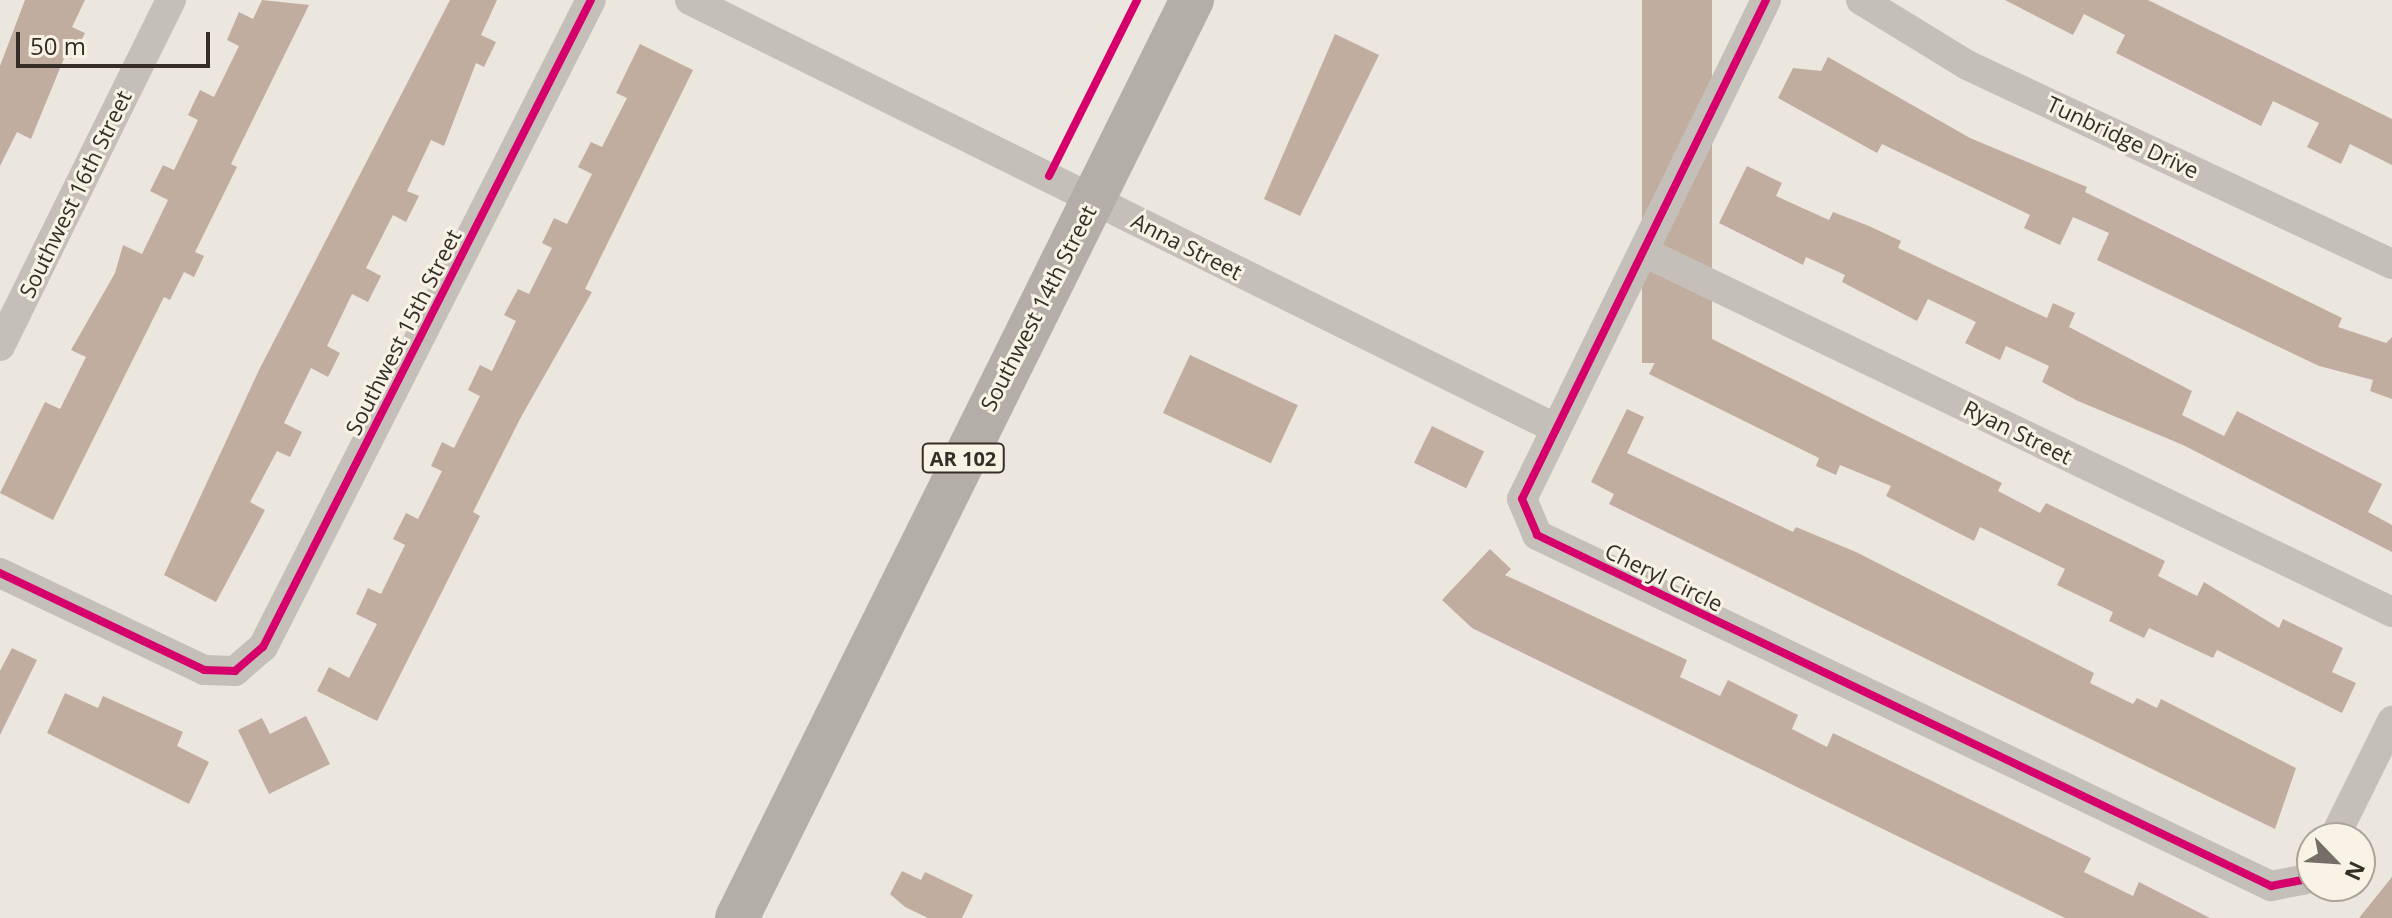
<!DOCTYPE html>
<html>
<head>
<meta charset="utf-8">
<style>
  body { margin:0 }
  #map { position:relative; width:2392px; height:918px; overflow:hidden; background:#ebe7df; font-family:"Open Sans",sans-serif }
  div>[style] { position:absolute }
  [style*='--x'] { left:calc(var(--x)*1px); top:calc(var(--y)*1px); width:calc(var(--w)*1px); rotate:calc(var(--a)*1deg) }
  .building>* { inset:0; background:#c0ada0; transform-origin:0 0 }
  .minor>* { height:30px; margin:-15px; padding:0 15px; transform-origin:15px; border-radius:15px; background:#c4bfb8 }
  .primary>* { height:44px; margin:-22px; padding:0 22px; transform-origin:22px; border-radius:22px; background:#b3aea7 }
  .cycleway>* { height:8px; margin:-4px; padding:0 4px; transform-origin:4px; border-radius:4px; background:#d6006c }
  span { translate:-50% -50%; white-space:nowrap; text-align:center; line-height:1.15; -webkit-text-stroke:6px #f9f3e6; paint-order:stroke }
  .shield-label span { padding:2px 6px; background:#f9f3e6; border:2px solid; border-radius:6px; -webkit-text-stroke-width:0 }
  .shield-label { font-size:20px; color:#352d27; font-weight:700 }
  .street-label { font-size:22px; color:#352d27 }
  .north { position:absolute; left:2296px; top:822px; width:80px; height:80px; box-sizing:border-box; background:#f9f3e6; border:2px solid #aba49a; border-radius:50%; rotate:115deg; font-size:22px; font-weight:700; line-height:32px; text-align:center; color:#352d27 }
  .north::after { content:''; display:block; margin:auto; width:28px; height:36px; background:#756e67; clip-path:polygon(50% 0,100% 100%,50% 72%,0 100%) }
  .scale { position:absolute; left:16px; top:32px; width:194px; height:36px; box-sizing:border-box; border:4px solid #352d27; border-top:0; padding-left:10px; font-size:24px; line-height:28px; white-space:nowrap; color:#352d27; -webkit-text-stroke:6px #f9f3e6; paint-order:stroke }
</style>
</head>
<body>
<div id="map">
  <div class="building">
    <i style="clip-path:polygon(25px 0,85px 0,72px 27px,85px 33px,72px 59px,65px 56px,31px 139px,17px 132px,0 166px,0 66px)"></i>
    <i style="clip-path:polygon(262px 0,309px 5px,231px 164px,237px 167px,195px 252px,204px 256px,194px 277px,184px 272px,170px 300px,164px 297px,53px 520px,0 493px,45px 402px,60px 409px,86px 357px,71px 350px,115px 273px,123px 245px,142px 254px,168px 200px,150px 191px,163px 165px,174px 170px,198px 120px,188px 115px,200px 90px,214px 97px,239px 46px,227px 40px,239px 12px,253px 19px)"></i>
    <i style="clip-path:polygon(450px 0,497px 0,481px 35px,496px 42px,484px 67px,476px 63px,444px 146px,431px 140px,407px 191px,419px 196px,406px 222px,393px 215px,366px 268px,381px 276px,368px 302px,352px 294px,327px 346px,340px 353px,328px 377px,311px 368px,284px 423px,302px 432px,290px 457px,277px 451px,250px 502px,265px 510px,216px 602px,164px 575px,259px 370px)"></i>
    <i style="left:1642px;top:0;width:70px;height:363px"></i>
    <i style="clip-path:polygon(2005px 0,2148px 0,2392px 119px,2392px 165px,2350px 144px,2341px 164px,2307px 147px,2319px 123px,2273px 101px,2261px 126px,2116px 53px,2125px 35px,2084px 14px,2073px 35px)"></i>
    <i style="clip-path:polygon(1335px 34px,1379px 55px,1300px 216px,1264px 199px)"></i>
    <i style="clip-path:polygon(640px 44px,693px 70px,585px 289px,592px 292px,521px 417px,473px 512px,480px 516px,377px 721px,317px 691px,329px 667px,349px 678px,377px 624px,356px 614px,368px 588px,381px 594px,405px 545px,393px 539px,406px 513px,418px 519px,442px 471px,431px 466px,442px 442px,454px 448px,480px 396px,468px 390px,480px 365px,492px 371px,516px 321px,504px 315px,518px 289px,529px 294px,552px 248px,542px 243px,554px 218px,567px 224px,592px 174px,578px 167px,591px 142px,602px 147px,627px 98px,616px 93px)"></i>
    <i style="clip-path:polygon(1828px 57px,1970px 138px,2087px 187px,2085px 192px,2342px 318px,2338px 327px,2386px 343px,2392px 337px,2392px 399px,2370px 391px,2373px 380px,2319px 366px,2097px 260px,2109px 233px,2073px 217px,2060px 245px,2024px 228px,2030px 215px,1882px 144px,1877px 153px,1778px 98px,1793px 68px,1821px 71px)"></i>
    <i style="clip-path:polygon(1747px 166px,1782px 183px,1776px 196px,1829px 220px,1833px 212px,1869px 226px,1901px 241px,1898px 248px,2047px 318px,2053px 303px,2075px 313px,2069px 327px,2192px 391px,2182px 415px,2224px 436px,2237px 411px,2382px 484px,2368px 512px,2392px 525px,2392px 552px,2183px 445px,2078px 401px,2042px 382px,2049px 366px,2006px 346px,2000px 360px,1965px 343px,1976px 322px,1928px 299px,1917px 321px,1842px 282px,1845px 275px,1806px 257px,1803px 265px,1719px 223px)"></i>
    <i style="clip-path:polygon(1694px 330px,2002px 483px,1998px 491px,2040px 513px,2046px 503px,2165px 561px,2158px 576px,2197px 596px,2204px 582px,2279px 628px,2283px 619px,2343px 648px,2332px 672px,2356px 683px,2342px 713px,2217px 650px,2213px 658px,2149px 628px,2144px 638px,2109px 621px,2113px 612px,2057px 585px,2065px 569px,1980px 527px,1974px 541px,1886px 496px,1891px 486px,1840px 465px,1836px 475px,1816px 466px,1819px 458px,1649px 374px,1664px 345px,1682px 354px)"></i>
    <i style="left:1190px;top:355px;width:119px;height:64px;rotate:25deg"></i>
    <i style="clip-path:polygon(1627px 409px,1644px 417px,1627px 453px,1793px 532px,1796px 527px,1856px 552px,2094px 673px,2090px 683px,2133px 704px,2137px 698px,2157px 708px,2161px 699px,2296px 768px,2275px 829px,1609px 504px,1614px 494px,1591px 482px)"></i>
    <i style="left:1432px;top:426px;width:58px;height:41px;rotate:26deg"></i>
    <i style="clip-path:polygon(1490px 549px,1511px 569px,1505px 575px,1687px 660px,1680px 677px,1720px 696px,1728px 680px,1798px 715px,1792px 729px,1827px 747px,1833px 733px,2091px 858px,2084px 872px,2133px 896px,2139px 882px,2210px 918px,2065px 918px,1472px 628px,1442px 600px)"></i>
    <i style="clip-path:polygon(12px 648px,37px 660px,0 735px,0 671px)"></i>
    <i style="clip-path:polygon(65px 693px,98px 708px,103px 696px,183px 732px,177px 746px,209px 762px,189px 804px,47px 733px)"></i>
    <i style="clip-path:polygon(306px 716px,330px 764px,269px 794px,238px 730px,262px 718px,270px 734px)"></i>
    <i style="clip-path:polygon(902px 871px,921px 880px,925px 872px,973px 895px,962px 918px,928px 918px,905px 907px,890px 894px)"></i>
    <i style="clip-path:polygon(2392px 877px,2392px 918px,2359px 918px)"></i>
  </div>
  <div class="minor">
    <i style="--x:690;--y:0;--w:965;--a:26.33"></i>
    <i style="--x:1766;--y:0;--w:555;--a:116.06"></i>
    <i style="--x:1522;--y:499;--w:39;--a:67"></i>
    <i style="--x:1537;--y:535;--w:814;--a:25.56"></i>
    <i style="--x:2271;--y:886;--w:33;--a:-11"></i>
    <i style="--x:2303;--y:880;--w:13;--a:-45"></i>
    <i style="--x:1861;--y:0;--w:124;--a:31.5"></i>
    <i style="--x:1967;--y:65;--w:469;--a:25.1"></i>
    <i style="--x:1644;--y:252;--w:830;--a:25.7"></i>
    <i style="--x:0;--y:346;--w:386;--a:-63.7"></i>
    <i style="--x:0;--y:573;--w:226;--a:25.4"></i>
    <i style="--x:204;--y:670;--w:31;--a:2"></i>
    <i style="--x:235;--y:671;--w:37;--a:-41"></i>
    <i style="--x:263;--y:647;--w:725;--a:-63.12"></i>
    <i style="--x:2334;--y:838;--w:131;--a:-63.6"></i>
  </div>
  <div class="primary">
    <i style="--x:737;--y:918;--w:1025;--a:-63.64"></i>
  </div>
  <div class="cycleway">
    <i style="--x:1766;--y:0;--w:555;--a:116.06"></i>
    <i style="--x:1522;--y:499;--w:39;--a:67"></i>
    <i style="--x:1537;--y:535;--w:814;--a:25.56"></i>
    <i style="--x:2271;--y:886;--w:33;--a:-11"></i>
    <i style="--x:2303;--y:880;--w:13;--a:-45"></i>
    <i style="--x:1049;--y:176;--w:197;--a:-63.4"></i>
    <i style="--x:0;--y:573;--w:226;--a:25.4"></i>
    <i style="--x:204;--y:670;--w:31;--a:2"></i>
    <i style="--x:235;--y:671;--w:37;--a:-41"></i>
    <i style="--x:263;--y:647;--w:725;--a:-63.12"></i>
  </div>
  <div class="shield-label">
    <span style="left:963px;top:458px">AR 102</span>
  </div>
  <div class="street-label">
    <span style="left:2123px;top:137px;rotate:25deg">Tunbridge Drive</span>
    <span style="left:75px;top:194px;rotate:-64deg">Southwest 16th Street</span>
    <span style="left:1187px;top:246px;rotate:27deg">Anna Street</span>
    <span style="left:1038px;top:308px;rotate:-63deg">Southwest 14th Street</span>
    <span style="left:403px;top:332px;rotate:-63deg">Southwest 15th Street</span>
    <span style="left:2018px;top:432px;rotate:26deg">Ryan Street</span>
    <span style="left:1664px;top:577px;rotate:26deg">Cheryl Circle</span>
  </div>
  <div class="north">N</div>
  <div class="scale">50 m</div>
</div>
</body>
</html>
